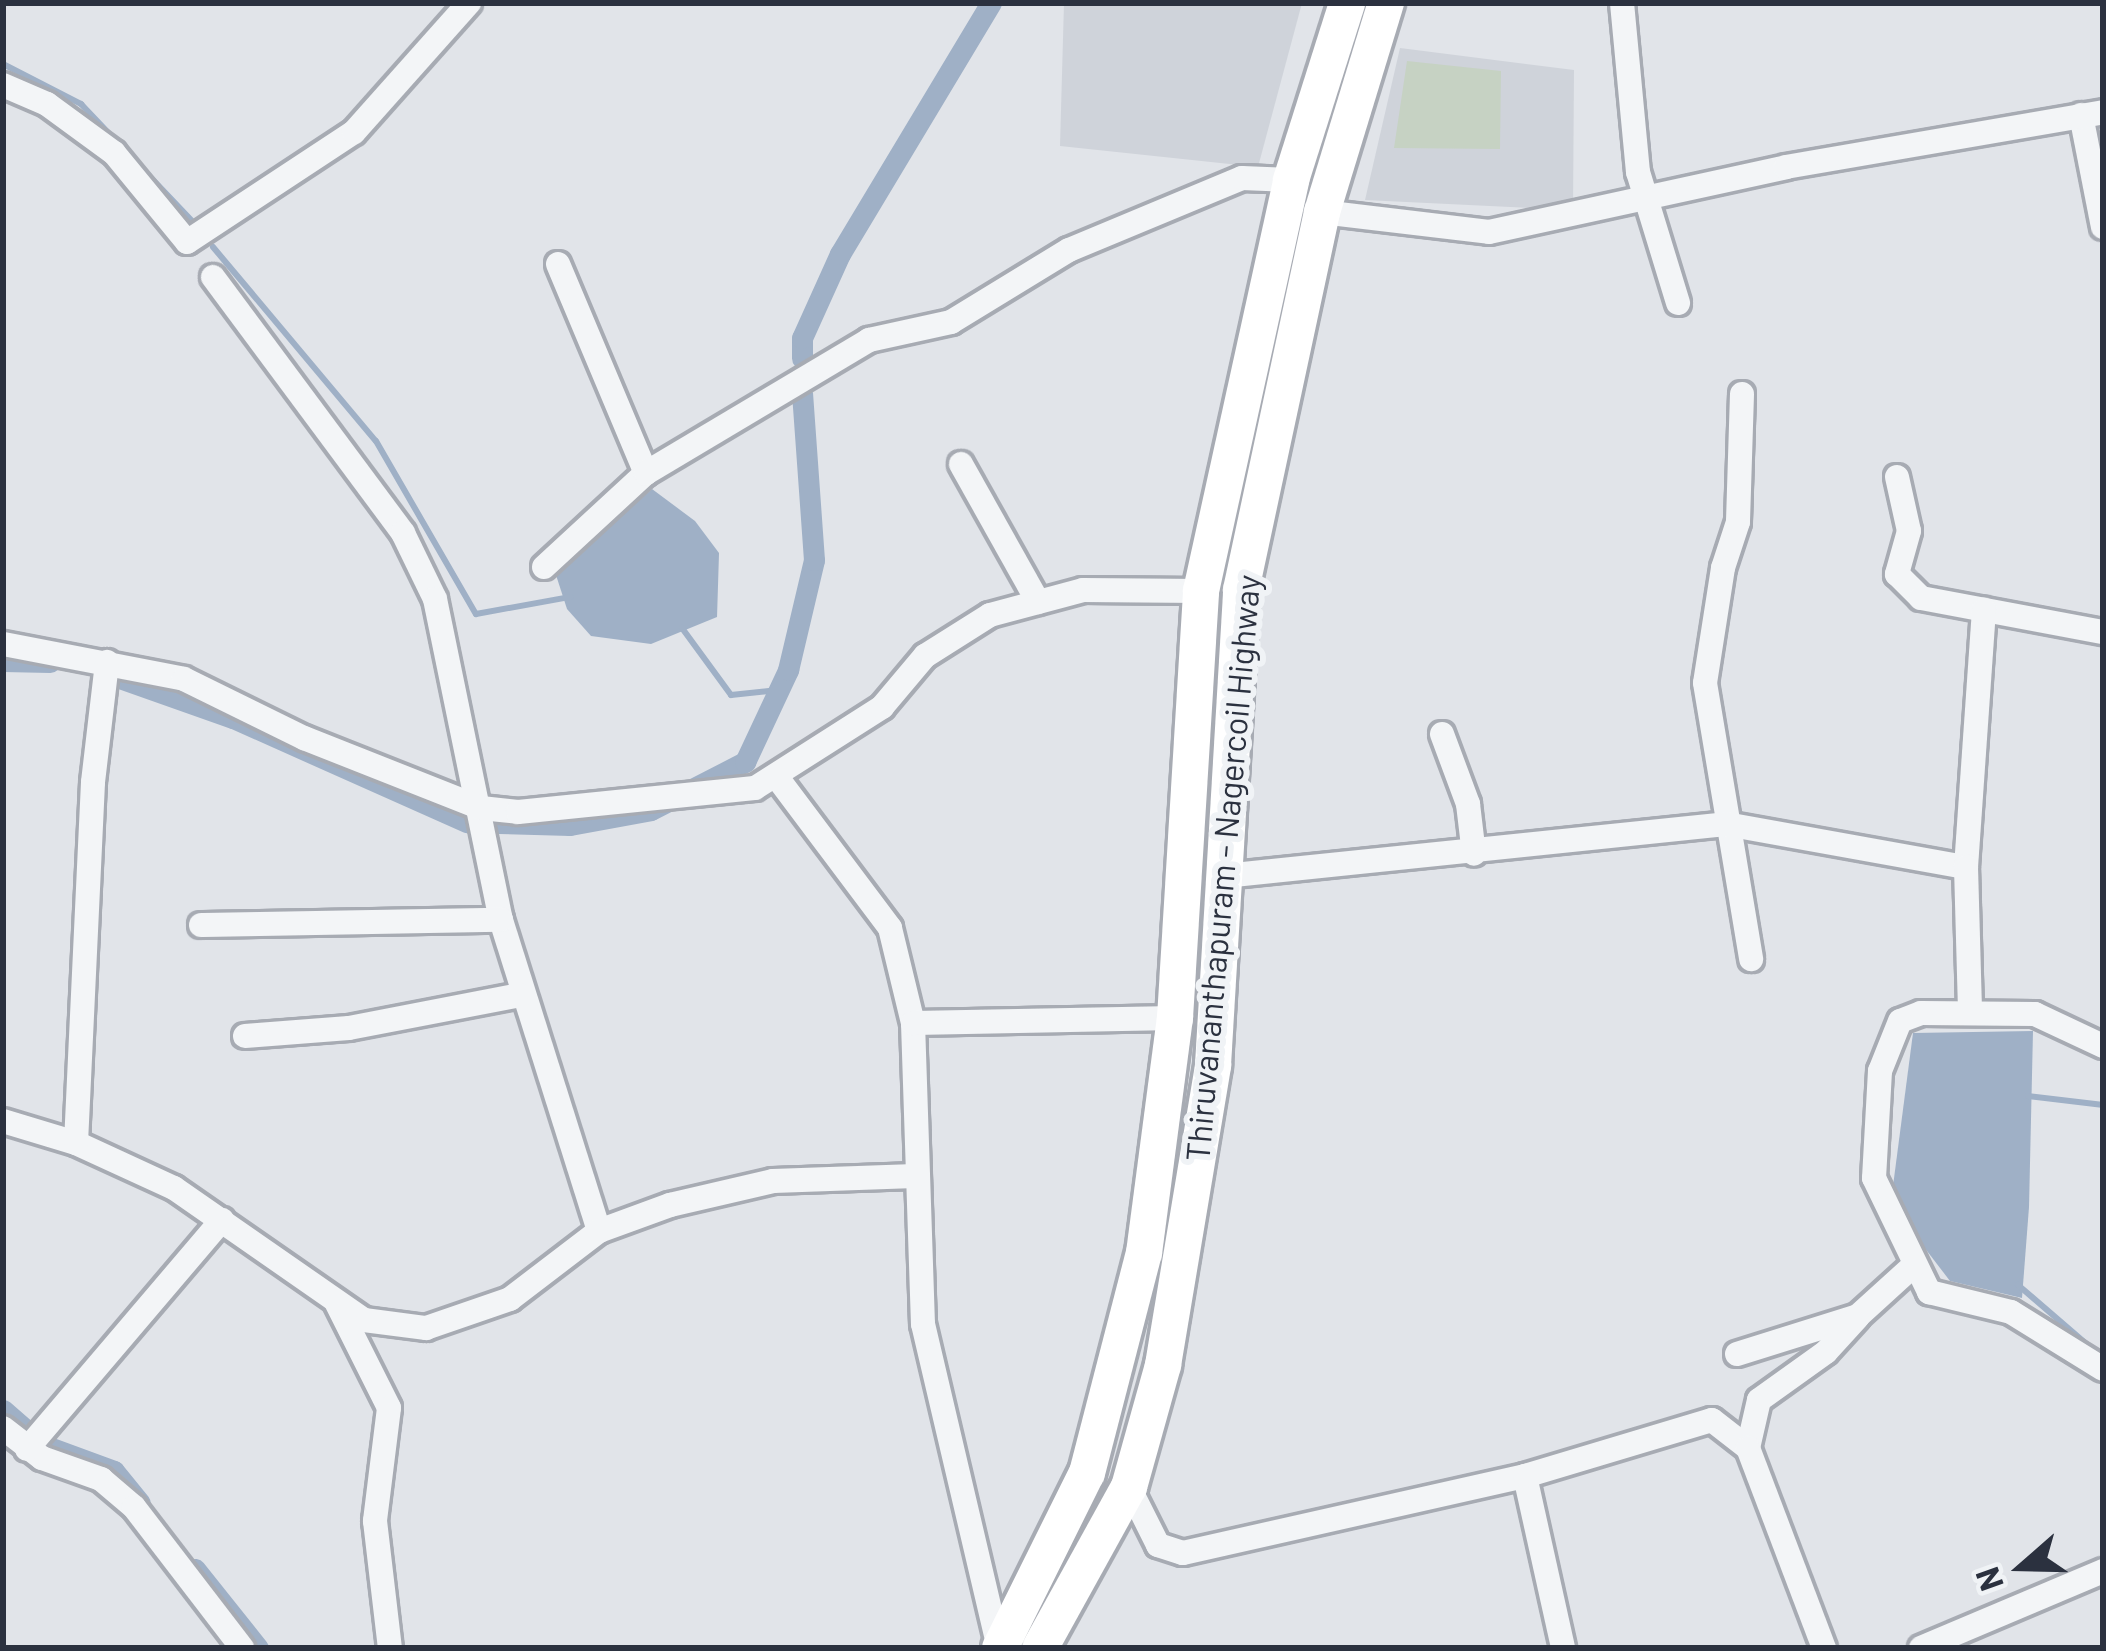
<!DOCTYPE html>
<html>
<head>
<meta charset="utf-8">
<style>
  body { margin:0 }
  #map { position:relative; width:2106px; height:1651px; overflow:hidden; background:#e1e4e9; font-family:Barlow,sans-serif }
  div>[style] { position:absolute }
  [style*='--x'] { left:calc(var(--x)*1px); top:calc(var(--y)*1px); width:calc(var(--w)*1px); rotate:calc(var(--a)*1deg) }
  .built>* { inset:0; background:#cfd3da }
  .green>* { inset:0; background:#c6d2c3 }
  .water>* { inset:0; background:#9fb0c6 }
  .stream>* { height:6px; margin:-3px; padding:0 3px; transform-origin:3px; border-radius:3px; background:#9fb0c6 }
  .canal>* { height:21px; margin:-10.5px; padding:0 10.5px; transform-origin:10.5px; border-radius:10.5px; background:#9fb0c6 }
  .roads { filter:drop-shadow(3px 0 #a7abb3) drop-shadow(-3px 0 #a7abb3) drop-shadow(0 3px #a7abb3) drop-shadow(0 -3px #a7abb3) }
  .minor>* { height:24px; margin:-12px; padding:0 12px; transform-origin:12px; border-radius:12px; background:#f3f5f7 }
  .primary>* { height:36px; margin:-18px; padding:0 18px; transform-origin:18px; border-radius:18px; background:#fff }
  span { translate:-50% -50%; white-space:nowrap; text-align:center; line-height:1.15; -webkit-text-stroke:12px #f0f3f6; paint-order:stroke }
  .street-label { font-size:33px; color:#2b313f }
  .frame { position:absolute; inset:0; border:6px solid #2b313f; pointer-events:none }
  .north { position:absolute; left:1962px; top:1507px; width:120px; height:120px; -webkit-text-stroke:9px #f0f3f6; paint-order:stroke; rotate:250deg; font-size:33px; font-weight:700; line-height:48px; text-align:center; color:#2b313f }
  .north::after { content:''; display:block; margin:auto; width:42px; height:54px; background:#2b313f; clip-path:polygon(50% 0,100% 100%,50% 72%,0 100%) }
</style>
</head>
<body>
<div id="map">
  <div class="built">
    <i style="clip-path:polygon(1064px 3px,1302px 3px,1258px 167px,1060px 146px)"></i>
    <i style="clip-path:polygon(1400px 48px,1574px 70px,1573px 210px,1365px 200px)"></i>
  </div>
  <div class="green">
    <i style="clip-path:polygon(1407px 61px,1501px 71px,1500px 149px,1394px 148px)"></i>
  </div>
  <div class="water">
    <i style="clip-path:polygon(652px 489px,695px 521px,719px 553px,717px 617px,651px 644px,591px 636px,567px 609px,555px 572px)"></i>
    <i style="clip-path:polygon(2033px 1031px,2029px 1207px,2022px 1298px,1950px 1281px,1904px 1221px,1893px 1186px,1913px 1033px)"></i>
  </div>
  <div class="stream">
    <i style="--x:3;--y:64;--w:88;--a:27.1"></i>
    <i style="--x:81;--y:104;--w:160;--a:46.5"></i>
    <i style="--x:213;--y:247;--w:253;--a:50"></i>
    <i style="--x:376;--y:441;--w:200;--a:60"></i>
    <i style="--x:476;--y:614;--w:96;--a:-10.3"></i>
    <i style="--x:682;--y:628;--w:83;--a:53.8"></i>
    <i style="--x:731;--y:695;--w:47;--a:-6.1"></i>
    <i style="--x:2028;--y:1096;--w:76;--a:6.8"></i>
    <i style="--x:2018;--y:1285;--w:95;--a:40.7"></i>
  </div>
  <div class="canal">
    <i style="--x:802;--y:358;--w:20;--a:-90"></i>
    <i style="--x:802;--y:338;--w:92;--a:-65.7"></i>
    <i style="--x:840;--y:254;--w:293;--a:-59"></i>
    <i style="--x:3;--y:661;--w:47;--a:1.2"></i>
    <i style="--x:117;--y:677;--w:123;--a:19.5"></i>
    <i style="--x:233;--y:718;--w:256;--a:24"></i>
    <i style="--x:499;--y:823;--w:71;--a:1.6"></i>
    <i style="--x:570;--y:825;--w:82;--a:-10.5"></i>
    <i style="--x:651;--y:810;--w:106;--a:-27.1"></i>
    <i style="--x:745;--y:762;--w:102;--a:-64.9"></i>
    <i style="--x:788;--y:670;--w:113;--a:-76.7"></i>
    <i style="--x:814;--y:560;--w:167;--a:-94.1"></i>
    <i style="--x:3;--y:1410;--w:30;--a:41"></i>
    <i style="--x:49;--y:1447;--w:69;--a:20.3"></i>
    <i style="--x:114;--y:1471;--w:41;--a:50.9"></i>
    <i style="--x:195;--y:1569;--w:101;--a:51.4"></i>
  </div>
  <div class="roads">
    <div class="minor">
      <i style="--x:1622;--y:3;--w:170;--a:84.6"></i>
      <i style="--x:1638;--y:172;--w:137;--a:73"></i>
      <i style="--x:3;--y:85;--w:48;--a:23.4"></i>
      <i style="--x:47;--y:104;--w:83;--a:36.2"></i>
      <i style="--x:114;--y:153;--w:115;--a:50.6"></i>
      <i style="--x:187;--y:242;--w:200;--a:-33.4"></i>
      <i style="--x:354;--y:132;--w:173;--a:-48.3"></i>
      <i style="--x:2081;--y:115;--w:114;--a:78.9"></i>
      <i style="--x:1322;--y:212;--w:168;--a:6.8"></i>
      <i style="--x:1489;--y:232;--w:304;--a:-12.3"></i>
      <i style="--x:1786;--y:167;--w:322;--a:-9.8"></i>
      <i style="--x:558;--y:264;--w:227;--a:67.2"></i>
      <i style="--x:213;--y:277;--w:319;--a:53.4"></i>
      <i style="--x:403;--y:533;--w:73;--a:64.1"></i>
      <i style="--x:435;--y:599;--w:328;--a:78.4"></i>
      <i style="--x:501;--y:920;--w:326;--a:72.5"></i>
      <i style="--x:1742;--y:394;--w:128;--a:91.8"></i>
      <i style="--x:1738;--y:522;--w:48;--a:108.1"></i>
      <i style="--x:1723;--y:568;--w:116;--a:98.9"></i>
      <i style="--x:1705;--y:683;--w:280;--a:80.5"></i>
      <i style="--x:961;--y:464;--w:158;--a:60.8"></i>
      <i style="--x:1897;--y:477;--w:55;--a:77.5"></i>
      <i style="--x:1909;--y:531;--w:45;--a:105.6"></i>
      <i style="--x:1897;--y:574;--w:34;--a:45"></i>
      <i style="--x:1921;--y:598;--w:185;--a:10.6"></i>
      <i style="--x:544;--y:567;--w:139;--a:-42.7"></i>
      <i style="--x:646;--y:473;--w:260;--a:-30.8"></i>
      <i style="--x:869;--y:340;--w:84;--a:-12.4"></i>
      <i style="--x:951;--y:322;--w:138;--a:-31.4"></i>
      <i style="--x:1069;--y:250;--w:187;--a:-22.6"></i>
      <i style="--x:1242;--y:178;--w:49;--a:2.3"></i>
      <i style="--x:3;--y:644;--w:184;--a:10.9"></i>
      <i style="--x:184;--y:679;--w:134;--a:26.2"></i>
      <i style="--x:304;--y:738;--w:190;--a:21.6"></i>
      <i style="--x:481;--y:808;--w:37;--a:6"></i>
      <i style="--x:518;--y:812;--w:238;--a:-5.8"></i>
      <i style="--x:755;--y:788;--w:151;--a:-32.5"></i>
      <i style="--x:882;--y:707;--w:67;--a:-49.9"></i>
      <i style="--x:925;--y:656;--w:77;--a:-32.2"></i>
      <i style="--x:990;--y:615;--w:96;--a:-15"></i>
      <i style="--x:1083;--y:590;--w:118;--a:0.5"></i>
      <i style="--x:1442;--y:734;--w:75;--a:69.6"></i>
      <i style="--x:1468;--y:804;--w:50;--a:83.2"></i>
      <i style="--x:776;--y:776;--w:190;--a:53.1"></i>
      <i style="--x:890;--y:928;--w:98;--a:76.4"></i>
      <i style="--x:913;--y:1023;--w:301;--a:88.1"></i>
      <i style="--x:923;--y:1324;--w:333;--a:76.8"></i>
      <i style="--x:1966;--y:867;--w:258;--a:-86"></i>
      <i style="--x:1224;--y:876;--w:505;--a:-5.91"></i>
      <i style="--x:1726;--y:824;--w:244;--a:10.2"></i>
      <i style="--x:1966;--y:867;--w:145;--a:88.4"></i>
      <i style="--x:201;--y:925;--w:300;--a:-1"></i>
      <i style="--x:913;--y:1023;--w:262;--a:-1.1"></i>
      <i style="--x:245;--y:1036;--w:104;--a:-4.4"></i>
      <i style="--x:349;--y:1028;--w:175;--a:-10.9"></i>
      <i style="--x:2103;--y:1046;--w:75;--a:-154.8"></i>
      <i style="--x:2035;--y:1014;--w:114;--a:-179.5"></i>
      <i style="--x:1921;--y:1013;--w:22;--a:159"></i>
      <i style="--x:1900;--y:1021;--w:54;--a:111.8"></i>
      <i style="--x:1880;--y:1071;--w:107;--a:93.2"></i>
      <i style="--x:1874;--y:1178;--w:127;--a:64.2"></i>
      <i style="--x:1929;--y:1292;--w:84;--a:13.7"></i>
      <i style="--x:2011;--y:1312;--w:108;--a:31.8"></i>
      <i style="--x:3;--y:1121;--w:76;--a:16.8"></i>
      <i style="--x:76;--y:1143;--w:108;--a:24.7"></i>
      <i style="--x:174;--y:1188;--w:231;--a:34.8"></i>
      <i style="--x:364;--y:1320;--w:63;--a:7.4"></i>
      <i style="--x:426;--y:1328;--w:89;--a:-19"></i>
      <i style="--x:510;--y:1299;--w:112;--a:-37.4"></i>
      <i style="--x:599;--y:1231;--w:76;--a:-20.1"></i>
      <i style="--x:670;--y:1205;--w:106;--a:-13.1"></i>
      <i style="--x:773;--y:1181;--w:142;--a:-2"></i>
      <i style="--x:76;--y:1143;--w:361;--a:-87.3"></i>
      <i style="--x:93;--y:782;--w:121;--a:-83.3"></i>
      <i style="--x:337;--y:1304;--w:116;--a:63.4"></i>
      <i style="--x:389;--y:1408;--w:114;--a:97.1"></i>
      <i style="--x:375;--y:1521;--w:128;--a:83.3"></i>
      <i style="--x:1737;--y:1354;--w:127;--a:-17.4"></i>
      <i style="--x:1858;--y:1316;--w:73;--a:-42.2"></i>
      <i style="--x:3;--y:1428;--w:49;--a:37.6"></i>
      <i style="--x:42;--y:1458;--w:63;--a:19.6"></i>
      <i style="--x:101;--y:1479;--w:43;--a:40.3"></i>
      <i style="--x:134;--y:1507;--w:178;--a:52.5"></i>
      <i style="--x:1748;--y:1448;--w:49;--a:-77.1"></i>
      <i style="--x:1759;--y:1400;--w:82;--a:-35.6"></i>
      <i style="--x:1826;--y:1352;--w:46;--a:-47.6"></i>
      <i style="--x:27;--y:1449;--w:301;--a:-49.6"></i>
      <i style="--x:1525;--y:1476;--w:176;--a:77.5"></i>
      <i style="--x:1129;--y:1487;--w:65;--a:63.4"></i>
      <i style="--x:1158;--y:1545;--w:26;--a:18"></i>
      <i style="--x:1183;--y:1553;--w:351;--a:-12.7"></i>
      <i style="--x:1525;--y:1476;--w:195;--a:-16.7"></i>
      <i style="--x:1712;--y:1420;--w:46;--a:37.9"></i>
      <i style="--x:1748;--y:1448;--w:214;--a:69.2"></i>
      <i style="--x:1921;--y:1648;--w:198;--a:-22.9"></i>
    </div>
    <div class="primary">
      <i style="--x:1000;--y:1648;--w:195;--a:-63.6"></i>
      <i style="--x:1087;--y:1473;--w:227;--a:-75.5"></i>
      <i style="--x:1144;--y:1253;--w:237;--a:-82.5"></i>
      <i style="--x:1175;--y:1018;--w:428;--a:-86.5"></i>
      <i style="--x:1201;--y:591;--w:421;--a:-77.6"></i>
      <i style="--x:1291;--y:180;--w:186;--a:-72.4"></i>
      <i style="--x:1040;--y:1648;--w:184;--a:-61.1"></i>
      <i style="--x:1129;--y:1487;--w:127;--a:-74.4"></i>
      <i style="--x:1163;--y:1365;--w:304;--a:-80.5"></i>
      <i style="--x:1213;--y:1065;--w:476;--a:-86.6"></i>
      <i style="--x:1241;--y:590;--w:387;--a:-77.9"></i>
      <i style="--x:1322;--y:212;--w:219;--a:-73"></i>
    </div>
  </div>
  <div class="street-label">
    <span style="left:1223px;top:868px;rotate:-85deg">Thiruvananthapuram - Nagercoil Highway</span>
  </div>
  <div class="frame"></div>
  <div class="north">N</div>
</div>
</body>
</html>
